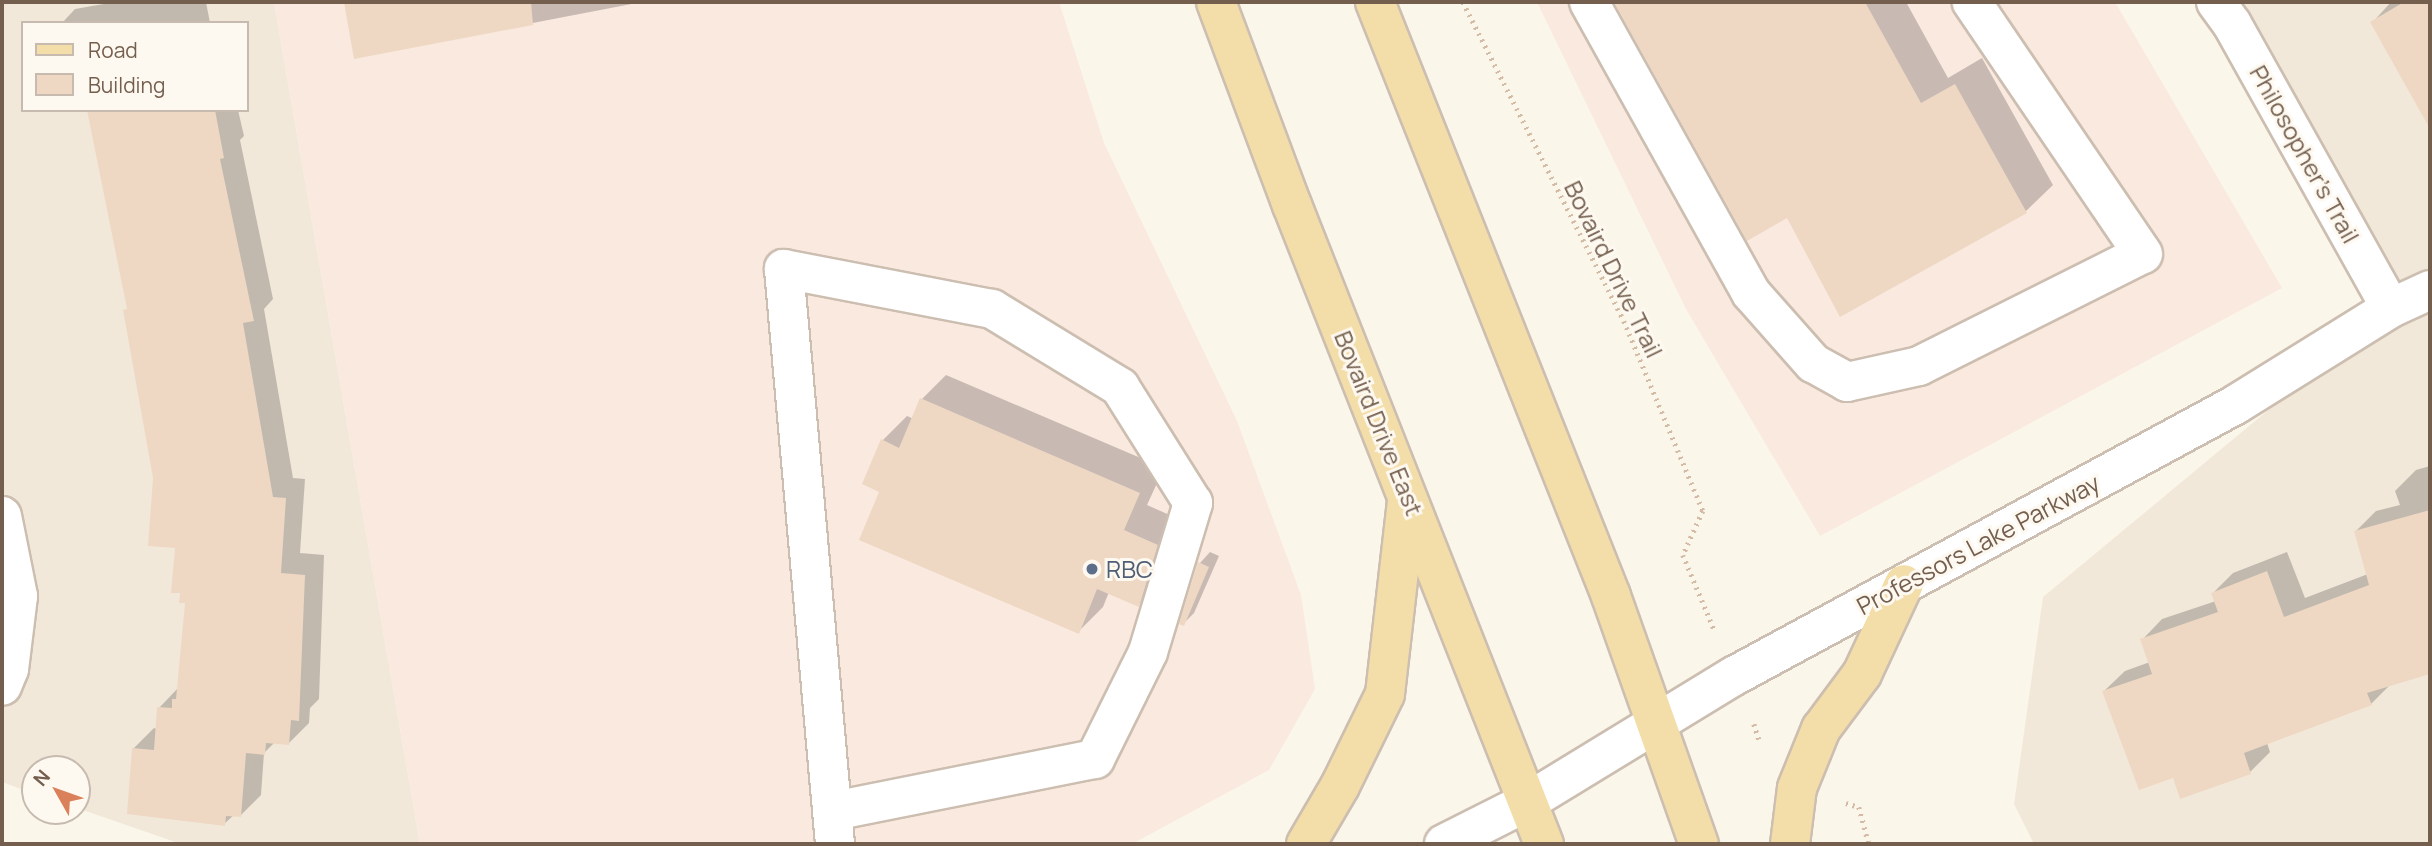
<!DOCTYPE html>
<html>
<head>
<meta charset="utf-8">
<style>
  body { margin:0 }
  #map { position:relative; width:2432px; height:846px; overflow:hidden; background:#fbf6ea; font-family:Manrope,sans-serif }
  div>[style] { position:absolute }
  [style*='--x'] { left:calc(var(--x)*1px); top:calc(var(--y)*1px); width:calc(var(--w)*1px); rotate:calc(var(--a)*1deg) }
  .residential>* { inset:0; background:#f2e8d9 }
  .commercial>* { inset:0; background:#fae9df }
  .shadow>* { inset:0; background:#0003 }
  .building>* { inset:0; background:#eed8c4 }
  .path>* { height:4.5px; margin-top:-2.25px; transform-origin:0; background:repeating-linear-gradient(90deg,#d3bba6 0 2px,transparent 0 7px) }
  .roads { filter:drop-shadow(2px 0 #ccbeb0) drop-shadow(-2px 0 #ccbeb0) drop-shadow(0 2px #ccbeb0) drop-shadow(0 -2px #ccbeb0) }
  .minor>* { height:38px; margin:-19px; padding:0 19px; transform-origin:19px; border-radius:19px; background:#fff }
  .major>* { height:38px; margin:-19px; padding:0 19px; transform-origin:19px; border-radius:19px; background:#f3dda8 }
  .dots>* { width:19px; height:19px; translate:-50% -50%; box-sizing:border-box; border:4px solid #fef9f0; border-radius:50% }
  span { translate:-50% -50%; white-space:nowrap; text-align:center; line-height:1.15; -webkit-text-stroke:6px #fef9f0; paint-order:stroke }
  .street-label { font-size:24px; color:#745f4f }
  .service-label { font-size:24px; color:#4e5e75 }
  .left { translate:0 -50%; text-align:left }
  .frame { position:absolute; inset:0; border:4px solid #745f4f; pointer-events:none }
  .legend { position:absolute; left:21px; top:21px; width:228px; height:91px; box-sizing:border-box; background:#fef9f0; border:2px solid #c7bbb0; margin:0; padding:9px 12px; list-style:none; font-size:21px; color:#745f4f }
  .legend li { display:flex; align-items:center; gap:14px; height:35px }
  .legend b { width:35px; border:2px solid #c7bbb0 }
  .north { position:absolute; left:21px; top:755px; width:70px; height:70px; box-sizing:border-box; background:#fef9f0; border:2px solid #c7bbb0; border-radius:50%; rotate:310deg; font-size:19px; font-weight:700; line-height:28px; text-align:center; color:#745f4f }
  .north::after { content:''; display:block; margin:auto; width:24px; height:32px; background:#da805a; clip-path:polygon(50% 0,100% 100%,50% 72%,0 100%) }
</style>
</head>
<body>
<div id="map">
  <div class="residential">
    <i style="clip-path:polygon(evenodd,2px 2px,274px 2px,420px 844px,181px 844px,77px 808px,77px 769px,35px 769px,35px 794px,2px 782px,2px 2px,23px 23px,247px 23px,247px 110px,23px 110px,23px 23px)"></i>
    <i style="clip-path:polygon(2216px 2px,2430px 2px,2430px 844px,2034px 844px,2014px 804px,2043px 597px,2390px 309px)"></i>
  </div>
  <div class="commercial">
    <i style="clip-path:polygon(274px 2px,1059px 2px,1104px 143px,1237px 421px,1301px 595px,1315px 689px,1269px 770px,1132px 844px,420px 844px)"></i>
    <i style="clip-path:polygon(1537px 2px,2115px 2px,2282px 288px,1820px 536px,1686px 309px)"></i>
  </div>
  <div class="shadow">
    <i style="clip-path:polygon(115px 2px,206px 2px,210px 23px,62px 23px,75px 9px)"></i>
    <i style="clip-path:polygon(345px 2px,642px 2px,356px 57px)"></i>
    <i style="clip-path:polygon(1616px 2px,1906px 2px,1948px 78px,1982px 58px,2053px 185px,2026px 211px,1788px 216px,1748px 238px)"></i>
    <i style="clip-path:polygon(2391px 2px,2430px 2px,2430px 92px,2416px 100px,2372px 23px)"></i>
    <i style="clip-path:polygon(88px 110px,238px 110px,244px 136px,240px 140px,273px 299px,264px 309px,293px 478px,305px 479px,300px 553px,324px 555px,319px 699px,310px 708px,309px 723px,289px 743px,275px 742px,264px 753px,261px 795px,240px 816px,234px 815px,224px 824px,133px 749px,154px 728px,157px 729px,159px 708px,179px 687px,187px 602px,177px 546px,155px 478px,125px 311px,129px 307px)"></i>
    <i style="clip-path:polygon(946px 375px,1164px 468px,1147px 505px,1181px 520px,1163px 580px,1138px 605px,1109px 592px,1103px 607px,1078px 632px,881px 491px,883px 440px,907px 416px,914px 419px,922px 399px)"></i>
    <i style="clip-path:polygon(2430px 466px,2430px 672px,2391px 684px,2371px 704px,2267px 743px,2270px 752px,2250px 772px,2174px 776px,2104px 691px,2125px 671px,2150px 662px,2142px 640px,2162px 619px,2216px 601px,2213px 593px,2233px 573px,2287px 552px,2305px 598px,2368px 574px,2356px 531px,2376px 511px,2400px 505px,2395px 491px,2416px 470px)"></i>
    <i style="clip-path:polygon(1210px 552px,1219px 556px,1194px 613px,1183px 624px,1200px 563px)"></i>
  </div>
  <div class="building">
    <i style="clip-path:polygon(344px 2px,531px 2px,533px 25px,354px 59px)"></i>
    <i style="clip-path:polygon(1614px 2px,1865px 2px,1921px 103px,1955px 84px,2027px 213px,1840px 317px,1787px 218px,1747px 241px)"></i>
    <i style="clip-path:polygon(2404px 2px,2430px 2px,2430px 129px,2370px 22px)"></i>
    <i style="clip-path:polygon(87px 110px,215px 110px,224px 158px,220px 159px,254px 321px,243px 323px,273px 497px,286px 498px,281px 573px,305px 575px,299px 721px,291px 720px,289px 745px,266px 743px,265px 755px,246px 753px,241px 817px,226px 816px,225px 826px,127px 814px,132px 748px,154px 750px,157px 707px,172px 708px,172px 699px,176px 699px,185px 603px,179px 603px,180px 593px,171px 593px,175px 548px,148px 546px,153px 478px,123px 310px,127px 309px)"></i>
    <i style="clip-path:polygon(920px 398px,1140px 493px,1124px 530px,1158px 545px,1139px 607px,1097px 589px,1079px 634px,859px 540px,879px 492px,862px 484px,881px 439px,899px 448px)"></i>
    <i style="clip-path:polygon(2430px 510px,2430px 674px,2367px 693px,2372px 705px,2244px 753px,2251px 774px,2180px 799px,2173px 778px,2139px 790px,2102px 691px,2152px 674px,2140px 639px,2218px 612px,2211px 593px,2267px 571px,2284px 617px,2369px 585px,2354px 531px)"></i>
    <i style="clip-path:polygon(1198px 562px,1209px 567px,1184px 626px,1179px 624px)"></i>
  </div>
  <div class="path">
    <i style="--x:1463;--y:2;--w:357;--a:63.2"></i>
    <i style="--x:1624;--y:321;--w:206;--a:67.4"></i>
    <i style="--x:1703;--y:511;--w:48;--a:114.4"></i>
    <i style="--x:1683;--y:555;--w:80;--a:67.3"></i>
    <i style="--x:1754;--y:724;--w:19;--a:72"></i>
    <i style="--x:1846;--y:803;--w:14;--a:17"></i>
    <i style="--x:1859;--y:807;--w:38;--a:75"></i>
  </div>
  <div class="roads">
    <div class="minor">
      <i style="--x:1589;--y:2;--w:333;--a:60.9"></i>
      <i style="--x:1751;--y:293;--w:94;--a:48.5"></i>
      <i style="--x:1813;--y:363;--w:39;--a:29"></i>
      <i style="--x:1847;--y:382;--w:74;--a:-12.5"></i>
      <i style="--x:1919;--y:366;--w:250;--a:-26.6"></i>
      <i style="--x:2143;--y:254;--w:305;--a:-124.2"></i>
      <i style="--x:2216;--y:2;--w:27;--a:54"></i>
      <i style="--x:2232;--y:24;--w:325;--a:60.8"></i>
      <i style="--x:2;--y:516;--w:82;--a:78.7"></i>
      <i style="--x:18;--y:596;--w:74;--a:97"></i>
      <i style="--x:9;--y:669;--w:18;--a:112"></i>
      <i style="--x:834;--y:811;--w:266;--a:-11.3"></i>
      <i style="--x:1095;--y:759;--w:119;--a:-63.6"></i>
      <i style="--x:1148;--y:652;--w:156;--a:-73.2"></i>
      <i style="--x:1193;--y:503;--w:137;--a:-122.2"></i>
      <i style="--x:1120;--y:387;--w:150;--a:-148.6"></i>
      <i style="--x:992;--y:309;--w:212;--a:-169.1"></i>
      <i style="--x:784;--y:269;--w:577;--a:84.93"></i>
      <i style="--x:1444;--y:844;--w:95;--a:-26.8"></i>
      <i style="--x:1529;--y:801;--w:240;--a:-31.4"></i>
      <i style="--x:1734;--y:676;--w:570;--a:-28.41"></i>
      <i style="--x:2235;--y:405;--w:184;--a:-31.9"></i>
      <i style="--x:2391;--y:308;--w:43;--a:-24.8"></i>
    </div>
    <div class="major">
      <i style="--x:1216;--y:2;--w:217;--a:69.5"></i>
      <i style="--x:1292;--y:205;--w:687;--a:68.48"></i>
      <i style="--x:1375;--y:2;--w:639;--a:68.33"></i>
      <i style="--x:1611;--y:596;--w:263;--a:70.5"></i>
      <i style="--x:1306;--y:844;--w:67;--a:-59.6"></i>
      <i style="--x:1340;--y:786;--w:102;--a:-63.9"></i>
      <i style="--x:1385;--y:694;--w:195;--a:-83.5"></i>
      <i style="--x:1790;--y:844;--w:56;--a:-82.9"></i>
      <i style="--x:1797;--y:788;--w:64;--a:-67.9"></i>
      <i style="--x:1821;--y:729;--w:69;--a:-53.3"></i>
      <i style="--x:1862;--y:674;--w:99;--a:-65"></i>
    </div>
  </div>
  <div class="dots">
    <i style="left:1092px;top:569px;background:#5c6f8a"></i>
  </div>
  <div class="street-label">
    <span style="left:2305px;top:154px;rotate:61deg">Philosopher's Trail</span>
    <span style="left:1614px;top:269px;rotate:64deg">Bovaird Drive Trail</span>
    <span style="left:1379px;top:423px;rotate:68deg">Bovaird Drive East</span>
    <span style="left:1978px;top:544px;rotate:-28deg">Professors Lake Parkway</span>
  </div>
  <div class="service-label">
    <span class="left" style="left:1106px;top:569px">RBC</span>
  </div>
  <div class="frame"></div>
  <ul class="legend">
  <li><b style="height:9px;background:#f3dda8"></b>Road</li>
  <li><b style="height:19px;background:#eed8c4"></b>Building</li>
  </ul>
  <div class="north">N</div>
</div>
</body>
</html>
